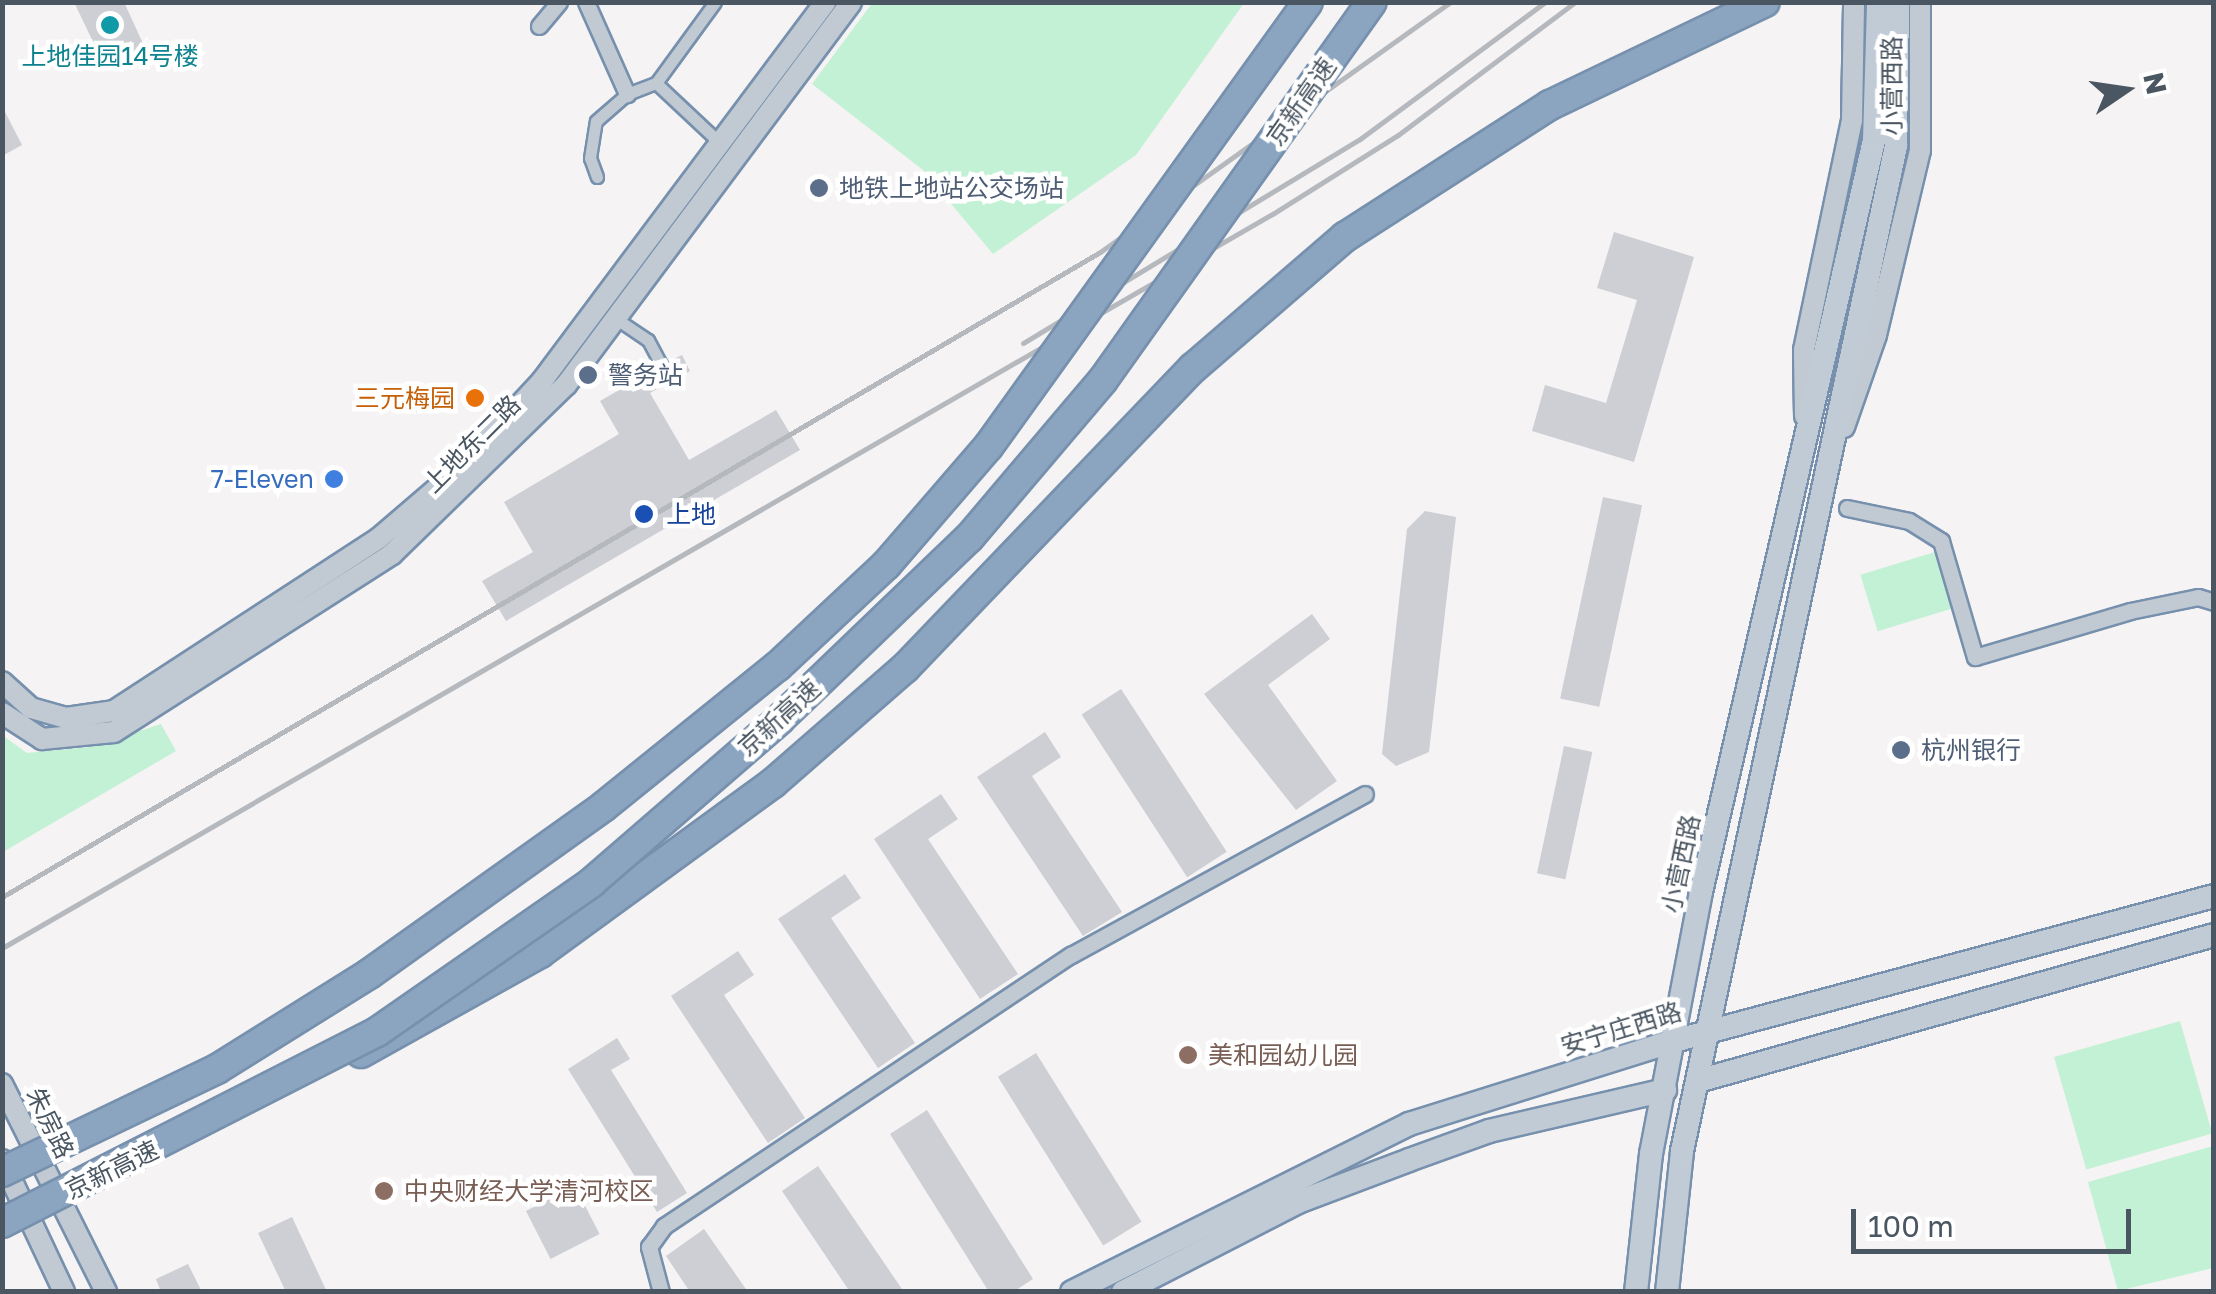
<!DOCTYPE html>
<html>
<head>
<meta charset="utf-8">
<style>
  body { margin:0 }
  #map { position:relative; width:2216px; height:1294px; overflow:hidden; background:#f5f3f3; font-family:"Golos Text","Noto Sans SC",sans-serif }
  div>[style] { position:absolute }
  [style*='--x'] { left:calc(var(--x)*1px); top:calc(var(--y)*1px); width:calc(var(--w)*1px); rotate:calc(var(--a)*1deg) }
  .green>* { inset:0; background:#c3f1d5; transform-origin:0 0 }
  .building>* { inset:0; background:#cdcfd5; transform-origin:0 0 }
  .roads { filter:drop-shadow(2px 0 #7690ad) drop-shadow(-2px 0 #7690ad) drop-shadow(0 2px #7690ad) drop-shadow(0 -2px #7690ad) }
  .pedestrian>* { height:11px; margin:-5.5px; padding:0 5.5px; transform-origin:5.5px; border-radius:5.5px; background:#c1cad2 }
  .minor>* { height:15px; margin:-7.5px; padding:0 7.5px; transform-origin:7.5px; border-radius:7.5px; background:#c1cad2 }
  .tertiary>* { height:20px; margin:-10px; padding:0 10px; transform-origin:10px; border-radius:10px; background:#c1cad2 }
  .secondary>* { height:22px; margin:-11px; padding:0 11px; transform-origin:11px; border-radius:11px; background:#c1cbd6 }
  .motorway>* { height:28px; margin:-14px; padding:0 14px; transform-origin:14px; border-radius:14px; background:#8ba5c1 }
  .rail>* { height:5px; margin:-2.5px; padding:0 2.5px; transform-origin:2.5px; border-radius:2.5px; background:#b5b8bd }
  .bridges { filter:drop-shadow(2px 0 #7690ad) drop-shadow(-2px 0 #7690ad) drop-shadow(0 2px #7690ad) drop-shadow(0 -2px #7690ad) }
  .motorway-bridge>* { height:28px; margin:-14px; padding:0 14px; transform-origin:14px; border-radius:14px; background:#8ba5c1 }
  .dots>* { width:28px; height:28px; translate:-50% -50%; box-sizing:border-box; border:5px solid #fff; border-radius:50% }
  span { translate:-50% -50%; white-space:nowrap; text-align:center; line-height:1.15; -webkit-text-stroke:9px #fff; paint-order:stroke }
  .culture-label { font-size:25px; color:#0d838f }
  .street-label { font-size:25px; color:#4a5661 }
  .service-label { font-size:25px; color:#4e5e75 }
  .left { translate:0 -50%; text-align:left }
  .food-label { font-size:25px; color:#c56008 }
  .right { translate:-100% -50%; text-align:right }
  .shop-label { font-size:25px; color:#366cbe }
  .transit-label { font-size:25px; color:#164399 }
  .education-label { font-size:25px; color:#785e54 }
  .frame { position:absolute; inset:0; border:5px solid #4a5661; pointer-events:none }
  .north { position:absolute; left:2076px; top:40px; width:100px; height:100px; -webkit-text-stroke:8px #fff; paint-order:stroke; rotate:77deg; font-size:28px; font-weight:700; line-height:40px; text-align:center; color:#4a5661 }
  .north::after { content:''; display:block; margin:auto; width:35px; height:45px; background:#4a5661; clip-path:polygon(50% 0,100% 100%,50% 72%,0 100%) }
  .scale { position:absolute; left:1851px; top:1209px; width:280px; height:45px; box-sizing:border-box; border:5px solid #4a5661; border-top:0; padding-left:12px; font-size:30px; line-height:35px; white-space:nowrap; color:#4a5661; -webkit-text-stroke:8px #fff; paint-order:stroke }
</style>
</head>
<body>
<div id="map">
  <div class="green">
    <i style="clip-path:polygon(873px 2px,1244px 2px,1244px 3px,1136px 155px,993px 254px,923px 170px,812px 84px)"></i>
    <i style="left:1935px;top:552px;width:59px;height:78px;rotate:73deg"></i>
    <i style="clip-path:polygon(161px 724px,176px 751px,3px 852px,2px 735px,27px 753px,91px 747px)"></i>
    <i style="left:2180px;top:1021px;width:117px;height:131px;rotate:74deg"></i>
    <i style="clip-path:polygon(2213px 1146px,2213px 1268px,2118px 1291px,2088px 1182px)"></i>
  </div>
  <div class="building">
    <i style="clip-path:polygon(74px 2px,124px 2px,145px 48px,104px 65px)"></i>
    <i style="clip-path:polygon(2px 106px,22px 145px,2px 156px)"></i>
    <i style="clip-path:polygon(1614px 232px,1694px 257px,1634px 462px,1532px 431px,1545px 385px,1606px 403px,1637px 300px,1597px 288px)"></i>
    <i style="clip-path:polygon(682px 355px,690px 371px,650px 393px,689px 460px,776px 410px,800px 450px,506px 621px,482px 581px,533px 552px,504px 502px,619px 434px,600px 401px,654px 370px,667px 374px,670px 361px)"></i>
    <i style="left:1603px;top:497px;width:40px;height:206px;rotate:12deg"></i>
    <i style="clip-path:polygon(1425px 511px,1456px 517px,1429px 752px,1396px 766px,1382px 754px,1407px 529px)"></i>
    <i style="clip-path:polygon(1312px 614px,1330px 639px,1268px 685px,1337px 781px,1296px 810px,1204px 694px)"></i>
    <i style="left:1121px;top:689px;width:194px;height:47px;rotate:57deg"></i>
    <i style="clip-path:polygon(1045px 732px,1061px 757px,1032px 776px,1122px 912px,1083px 936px,977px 777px)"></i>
    <i style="left:1564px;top:746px;width:29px;height:130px;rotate:12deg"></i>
    <i style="clip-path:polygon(941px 794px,958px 819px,928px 839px,1018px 974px,980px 999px,874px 839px)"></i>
    <i style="clip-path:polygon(845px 874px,861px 898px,831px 918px,915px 1043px,878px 1068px,778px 919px)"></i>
    <i style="clip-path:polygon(738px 951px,754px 975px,724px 995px,805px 1118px,768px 1143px,671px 996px)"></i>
    <i style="clip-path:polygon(617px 1038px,630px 1059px,611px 1070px,687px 1193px,657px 1212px,568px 1069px)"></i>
    <i style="left:1036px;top:1053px;width:199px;height:45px;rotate:58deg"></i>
    <i style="clip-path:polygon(927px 1110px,1033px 1279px,1013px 1292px,989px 1292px,890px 1134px)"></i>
    <i style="clip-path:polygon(818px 1166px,904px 1292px,850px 1292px,782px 1191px)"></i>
    <i style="left:575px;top:1186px;width:54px;height:55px;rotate:63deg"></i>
    <i style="clip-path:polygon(292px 1217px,327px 1292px,286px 1292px,258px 1233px)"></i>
    <i style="clip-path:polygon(704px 1229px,748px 1292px,690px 1292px,666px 1256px)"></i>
    <i style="clip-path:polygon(188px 1264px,202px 1292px,161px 1292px,156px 1279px)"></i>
  </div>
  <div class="roads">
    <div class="pedestrian">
      <i style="--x:656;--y:83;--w:91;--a:43.2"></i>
      <i style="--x:597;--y:177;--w:20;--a:-110"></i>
      <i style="--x:590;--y:158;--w:37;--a:-81"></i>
      <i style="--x:596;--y:121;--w:41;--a:-41.1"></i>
      <i style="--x:627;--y:94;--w:31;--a:-21"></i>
      <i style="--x:656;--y:83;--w:100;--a:-53.9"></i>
      <i style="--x:618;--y:320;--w:36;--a:34"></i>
      <i style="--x:648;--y:340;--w:30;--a:62"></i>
    </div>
    <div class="minor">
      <i style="--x:586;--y:2;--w:101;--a:66"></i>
      <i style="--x:539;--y:26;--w:31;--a:-50"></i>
      <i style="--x:1847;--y:508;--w:63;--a:11.8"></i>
      <i style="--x:1909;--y:521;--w:38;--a:32"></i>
      <i style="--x:1941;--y:541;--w:121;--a:73.7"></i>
      <i style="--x:1975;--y:657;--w:162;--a:-16.5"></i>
      <i style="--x:2130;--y:611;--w:69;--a:-11.6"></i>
      <i style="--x:2198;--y:597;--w:17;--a:17"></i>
      <i style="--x:661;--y:1292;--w:47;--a:-104.9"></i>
      <i style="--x:649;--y:1247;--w:26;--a:-54"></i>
      <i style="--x:664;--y:1226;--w:489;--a:-33.7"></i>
      <i style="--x:1071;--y:955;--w:335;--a:-28.7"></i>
    </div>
    <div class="tertiary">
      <i style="--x:1805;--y:416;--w:66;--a:-90.9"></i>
      <i style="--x:1804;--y:350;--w:235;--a:-78.2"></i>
      <i style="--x:1852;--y:120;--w:118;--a:-89"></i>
      <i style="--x:1844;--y:427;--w:97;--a:-70.8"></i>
      <i style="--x:1876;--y:335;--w:190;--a:-76.6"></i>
      <i style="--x:1920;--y:150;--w:148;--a:-90"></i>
      <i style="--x:2;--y:682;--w:39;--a:42"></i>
      <i style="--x:31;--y:708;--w:36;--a:16"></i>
      <i style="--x:66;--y:718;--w:49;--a:-8.3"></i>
      <i style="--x:114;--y:711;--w:316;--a:-33.1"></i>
      <i style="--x:379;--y:538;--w:111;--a:-40.6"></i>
      <i style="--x:463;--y:466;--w:116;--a:-47.1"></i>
      <i style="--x:542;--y:381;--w:474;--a:-53.2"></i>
      <i style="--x:2;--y:713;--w:48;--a:33"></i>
      <i style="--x:42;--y:739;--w:72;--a:-5.6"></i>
      <i style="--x:114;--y:732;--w:330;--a:-32.6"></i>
      <i style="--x:392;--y:554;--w:243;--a:-44.2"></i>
      <i style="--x:566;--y:385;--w:477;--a:-53.3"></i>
      <i style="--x:2;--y:1084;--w:233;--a:63.4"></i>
      <i style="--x:2;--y:1160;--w:146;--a:64.8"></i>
    </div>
    <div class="secondary">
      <i style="--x:1698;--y:1081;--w:536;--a:-15.8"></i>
      <i style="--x:1072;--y:1292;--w:377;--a:-26.5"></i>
      <i style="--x:1409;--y:1124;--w:278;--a:-17.4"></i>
      <i style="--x:1674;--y:1041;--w:559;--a:-15.03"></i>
      <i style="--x:1123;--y:1292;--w:197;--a:-27.2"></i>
      <i style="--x:1298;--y:1202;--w:119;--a:-20.7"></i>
      <i style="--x:1409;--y:1160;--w:85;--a:-19.9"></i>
      <i style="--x:1489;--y:1131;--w:181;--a:-13.1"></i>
      <i style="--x:1636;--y:1292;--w:139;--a:-83.8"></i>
      <i style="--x:1651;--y:1154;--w:267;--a:-79.2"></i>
      <i style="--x:1701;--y:892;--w:772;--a:-77.04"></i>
      <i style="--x:1874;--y:140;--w:138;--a:-88.3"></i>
      <i style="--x:1667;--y:1292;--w:142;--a:-83.9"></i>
      <i style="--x:1682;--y:1151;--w:1028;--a:-77.98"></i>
      <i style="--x:1896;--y:146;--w:144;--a:-89.2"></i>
    </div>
    <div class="motorway">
      <i style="--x:361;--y:1053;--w:205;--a:-29.2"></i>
      <i style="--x:540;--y:953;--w:288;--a:-36.1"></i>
      <i style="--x:773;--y:783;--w:175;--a:-41.1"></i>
      <i style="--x:905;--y:668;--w:416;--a:-46.2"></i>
      <i style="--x:1193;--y:368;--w:201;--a:-40.8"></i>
      <i style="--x:1345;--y:237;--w:244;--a:-32.8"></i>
      <i style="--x:1550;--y:105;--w:238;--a:-25.6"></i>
    </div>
  </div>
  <div class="rail">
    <i style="--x:1023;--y:343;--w:394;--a:-31.2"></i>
    <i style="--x:1360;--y:139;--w:230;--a:-36.5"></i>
    <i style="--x:2;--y:897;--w:1273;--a:-30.43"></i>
    <i style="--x:1100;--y:252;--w:431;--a:-35.5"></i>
    <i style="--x:2;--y:948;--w:1469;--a:-30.02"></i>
    <i style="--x:1274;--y:213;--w:146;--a:-32.2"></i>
    <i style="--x:1398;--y:135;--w:221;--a:-36.9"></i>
  </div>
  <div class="bridges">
    <div class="motorway-bridge">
      <i style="--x:2;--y:1172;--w:238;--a:-25.6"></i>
      <i style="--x:217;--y:1069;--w:179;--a:-32"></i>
      <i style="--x:369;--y:974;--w:287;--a:-35.5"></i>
      <i style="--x:603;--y:807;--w:225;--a:-38.9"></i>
      <i style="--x:778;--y:666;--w:148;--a:-43.1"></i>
      <i style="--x:886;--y:565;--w:156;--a:-49.2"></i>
      <i style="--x:988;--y:447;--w:548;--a:-54.28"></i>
      <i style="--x:2;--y:1223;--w:421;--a:-27"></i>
      <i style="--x:377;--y:1032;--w:261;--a:-34.8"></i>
      <i style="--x:591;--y:883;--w:250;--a:-40.9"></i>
      <i style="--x:780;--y:719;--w:262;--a:-43.8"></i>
      <i style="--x:969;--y:538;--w:207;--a:-49.7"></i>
      <i style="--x:1103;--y:380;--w:464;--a:-54.6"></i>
    </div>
  </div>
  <div class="dots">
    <i style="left:110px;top:25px;background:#0f9aa8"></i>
    <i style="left:819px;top:188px;background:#5c6f8a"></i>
    <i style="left:588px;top:375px;background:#5c6f8a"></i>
    <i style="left:475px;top:398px;background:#e8710a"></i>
    <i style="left:334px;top:479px;background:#3f7fe0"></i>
    <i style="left:644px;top:514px;background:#1a4fb4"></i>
    <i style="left:1901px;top:750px;background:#5c6f8a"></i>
    <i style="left:1188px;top:1055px;background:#8d6e63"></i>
    <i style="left:384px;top:1191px;background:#8d6e63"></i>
  </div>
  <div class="culture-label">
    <span style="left:110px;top:56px">上地佳园14号楼</span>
  </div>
  <div class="street-label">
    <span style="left:1892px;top:86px;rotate:-90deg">小营西路</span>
    <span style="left:1301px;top:102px;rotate:-55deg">京新高速</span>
    <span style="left:472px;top:444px;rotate:-45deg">上地东二路</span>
    <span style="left:779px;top:718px;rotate:-42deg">京新高速</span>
    <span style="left:1681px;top:864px;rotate:-78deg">小营西路</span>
    <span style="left:1621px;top:1029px;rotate:-17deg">安宁庄西路</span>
    <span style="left:50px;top:1123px;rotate:64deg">朱房路</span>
    <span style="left:112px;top:1170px;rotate:-26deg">京新高速</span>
  </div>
  <div class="service-label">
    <span class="left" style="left:839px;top:188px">地铁上地站公交场站</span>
    <span class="left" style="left:608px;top:375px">警务站</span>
    <span class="left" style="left:1921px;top:750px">杭州银行</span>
  </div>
  <div class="food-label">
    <span class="right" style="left:455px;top:398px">三元梅园</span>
  </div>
  <div class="shop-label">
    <span class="right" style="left:314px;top:479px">7-Eleven</span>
  </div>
  <div class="transit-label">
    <span class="left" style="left:666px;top:514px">上地</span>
  </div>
  <div class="education-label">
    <span class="left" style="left:1208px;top:1055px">美和园幼儿园</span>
    <span class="left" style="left:404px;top:1191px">中央财经大学清河校区</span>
  </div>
  <div class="frame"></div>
  <div class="north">N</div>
  <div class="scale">100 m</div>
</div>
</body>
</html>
